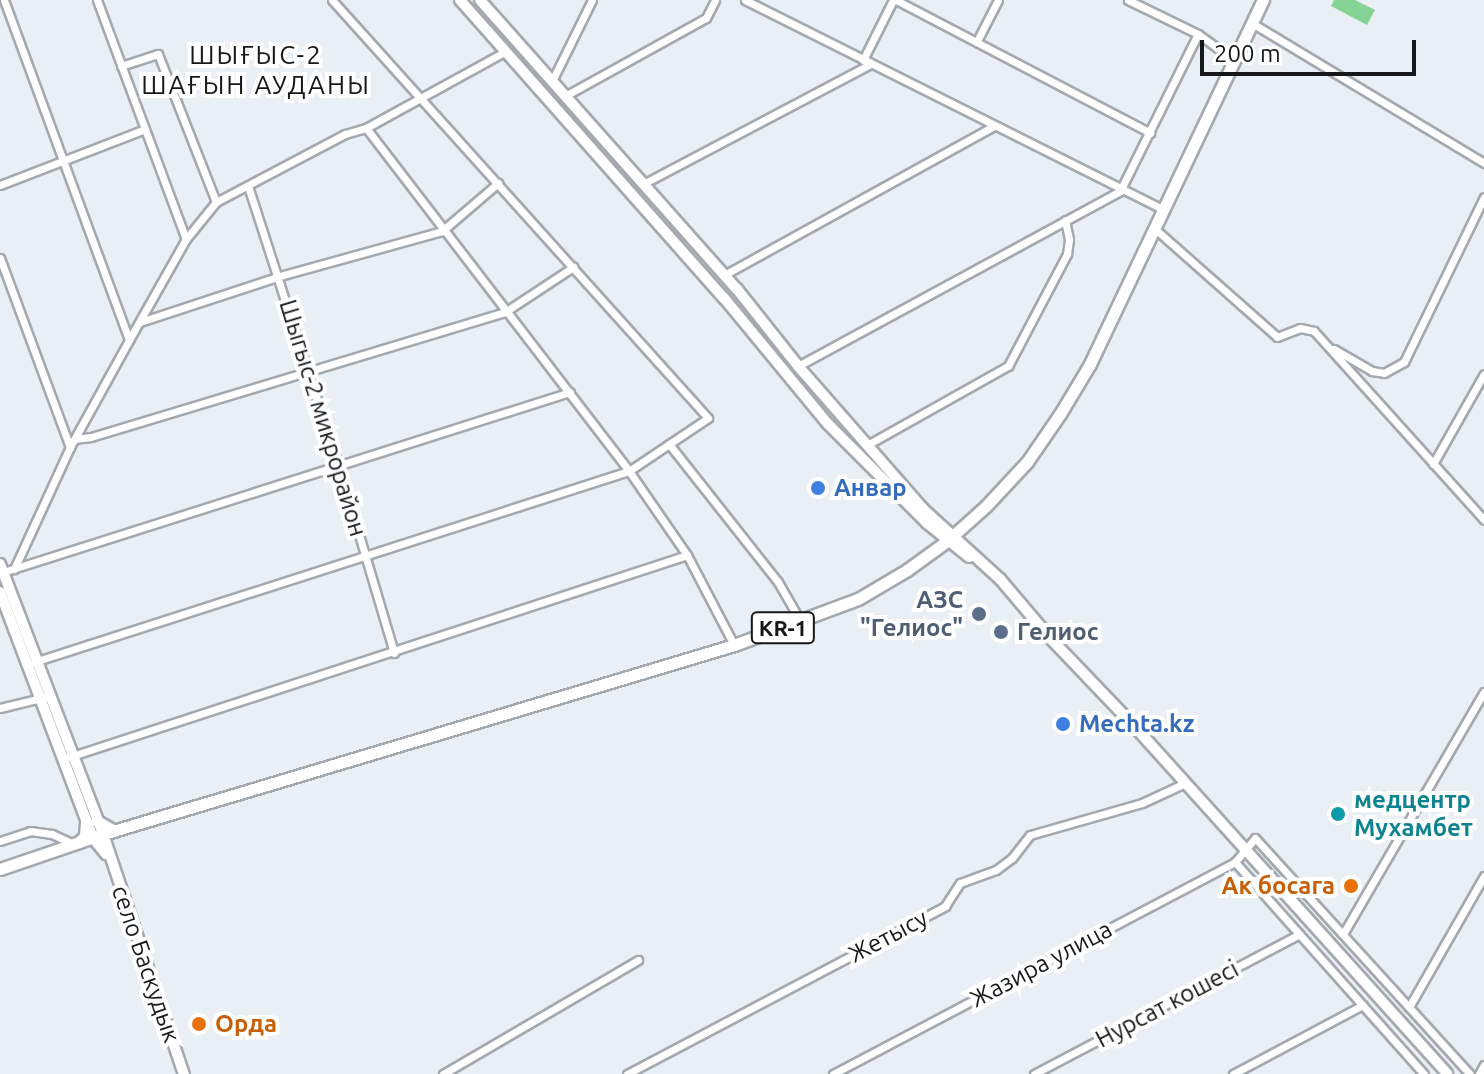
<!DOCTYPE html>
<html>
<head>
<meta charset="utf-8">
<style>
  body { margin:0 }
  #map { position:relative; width:1484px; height:1074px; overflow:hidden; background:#eaeff5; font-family:Ubuntu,sans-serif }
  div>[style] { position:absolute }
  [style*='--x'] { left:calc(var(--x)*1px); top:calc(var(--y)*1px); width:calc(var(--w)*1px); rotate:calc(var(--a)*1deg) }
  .green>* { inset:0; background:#86d495 }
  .roads { filter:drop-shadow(2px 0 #a4a9af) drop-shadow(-2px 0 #a4a9af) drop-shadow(0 2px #a4a9af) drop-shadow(0 -2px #a4a9af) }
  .street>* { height:7px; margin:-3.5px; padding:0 3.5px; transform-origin:3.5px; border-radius:3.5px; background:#fff }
  .secondary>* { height:10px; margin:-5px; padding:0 5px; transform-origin:5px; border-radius:5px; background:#fff }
  .primary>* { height:11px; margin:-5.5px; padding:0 5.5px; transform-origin:5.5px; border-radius:5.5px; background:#fff }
  .dots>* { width:22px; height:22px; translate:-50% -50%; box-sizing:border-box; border:4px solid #fff; border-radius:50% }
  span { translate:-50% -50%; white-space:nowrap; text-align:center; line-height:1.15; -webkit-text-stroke:8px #fff; paint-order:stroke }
  .shield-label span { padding:2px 6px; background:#fff; border:2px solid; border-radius:6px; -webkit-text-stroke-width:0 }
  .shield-label { font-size:22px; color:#151719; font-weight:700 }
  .street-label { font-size:24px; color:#151719 }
  .shop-label { font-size:24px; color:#366cbe; font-weight:700 }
  .left { translate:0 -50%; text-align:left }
  .service-label { font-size:24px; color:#4e5e75; font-weight:700 }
  .right { translate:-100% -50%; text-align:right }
  .culture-label { font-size:24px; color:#0d838f; font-weight:700 }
  .food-label { font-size:24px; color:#c56008; font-weight:700 }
  .neighbourhood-label { font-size:26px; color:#151719; letter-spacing:2px }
  .scale { position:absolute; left:1200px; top:40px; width:216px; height:36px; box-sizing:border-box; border:4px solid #151719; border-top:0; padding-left:10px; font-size:24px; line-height:28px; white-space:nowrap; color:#151719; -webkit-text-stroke:6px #fff; paint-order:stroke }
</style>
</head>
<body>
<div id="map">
  <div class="green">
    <i style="clip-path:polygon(1334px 0,1355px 0,1375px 10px,1367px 25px,1331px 6px)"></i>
  </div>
  <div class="roads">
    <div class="street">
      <i style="--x:4;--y:0;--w:362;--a:69.8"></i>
      <i style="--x:97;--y:0;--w:255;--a:69.6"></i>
      <i style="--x:745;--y:0;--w:466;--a:26.6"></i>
      <i style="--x:896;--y:0;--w:287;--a:27.6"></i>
      <i style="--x:1128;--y:0;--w:78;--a:25.9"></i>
      <i style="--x:1198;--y:34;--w:44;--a:35.8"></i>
      <i style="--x:1252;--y:23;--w:271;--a:31.1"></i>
      <i style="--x:977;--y:41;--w:46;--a:-62.9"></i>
      <i style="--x:863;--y:60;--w:67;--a:-63.4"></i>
      <i style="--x:121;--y:66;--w:39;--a:-18"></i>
      <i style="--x:158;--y:54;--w:159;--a:68.6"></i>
      <i style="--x:552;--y:81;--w:90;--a:-63.7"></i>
      <i style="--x:565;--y:96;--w:161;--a:-29"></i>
      <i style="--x:706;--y:18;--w:20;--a:-63"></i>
      <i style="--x:366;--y:128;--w:432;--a:52.5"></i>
      <i style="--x:629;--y:471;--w:102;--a:55.4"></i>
      <i style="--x:687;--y:555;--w:102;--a:62.4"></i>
      <i style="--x:643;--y:184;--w:258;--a:-27.8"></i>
      <i style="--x:0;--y:185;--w:155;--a:-21.1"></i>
      <i style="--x:248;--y:186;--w:295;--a:72.1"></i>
      <i style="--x:339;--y:467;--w:194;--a:73.5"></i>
      <i style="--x:1154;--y:228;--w:164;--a:41.5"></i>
      <i style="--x:1277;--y:337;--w:25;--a:-21"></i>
      <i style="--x:1300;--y:328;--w:14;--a:12"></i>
      <i style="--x:1314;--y:331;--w:254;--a:48"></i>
      <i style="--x:0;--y:258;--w:202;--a:69.7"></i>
      <i style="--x:724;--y:275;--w:308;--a:-28.9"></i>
      <i style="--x:140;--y:322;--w:147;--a:-18.2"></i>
      <i style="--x:280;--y:276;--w:168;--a:-15.5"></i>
      <i style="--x:442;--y:231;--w:74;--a:-40.6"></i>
      <i style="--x:1334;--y:349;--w:44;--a:30.1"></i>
      <i style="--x:1372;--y:371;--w:12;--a:9"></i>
      <i style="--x:1384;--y:373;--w:23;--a:-29"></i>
      <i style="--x:1404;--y:362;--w:183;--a:-64.1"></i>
      <i style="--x:798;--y:366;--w:366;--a:-28.5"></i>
      <i style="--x:1120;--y:191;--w:175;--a:-63.6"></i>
      <i style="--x:75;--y:439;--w:16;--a:-7"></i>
      <i style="--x:91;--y:437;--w:432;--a:-16.8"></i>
      <i style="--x:505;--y:312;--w:82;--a:-33.5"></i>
      <i style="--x:669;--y:444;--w:176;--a:51.7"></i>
      <i style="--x:778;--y:582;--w:46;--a:60.1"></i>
      <i style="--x:867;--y:445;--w:162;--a:-29.3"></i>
      <i style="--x:1008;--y:366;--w:127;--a:-62.2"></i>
      <i style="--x:1067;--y:254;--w:15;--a:-82"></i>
      <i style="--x:1069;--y:239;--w:19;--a:-102"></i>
      <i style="--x:1433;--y:464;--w:103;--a:-60.5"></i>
      <i style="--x:14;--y:569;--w:134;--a:-65.3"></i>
      <i style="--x:70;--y:447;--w:122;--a:-61.1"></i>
      <i style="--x:129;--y:340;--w:116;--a:-60.6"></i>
      <i style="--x:186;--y:239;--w:48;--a:-51"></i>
      <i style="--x:216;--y:202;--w:146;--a:-27.8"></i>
      <i style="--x:345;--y:134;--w:22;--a:-16"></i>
      <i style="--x:366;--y:128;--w:160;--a:-28.8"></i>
      <i style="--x:0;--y:573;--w:598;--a:-17.62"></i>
      <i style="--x:34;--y:662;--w:625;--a:-17.8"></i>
      <i style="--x:629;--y:471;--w:95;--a:-33.9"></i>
      <i style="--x:708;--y:418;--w:562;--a:-131.97"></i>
      <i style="--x:0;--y:708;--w:46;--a:-13.7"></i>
      <i style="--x:69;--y:757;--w:650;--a:-18.1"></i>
      <i style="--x:0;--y:841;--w:32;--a:-18"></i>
      <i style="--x:30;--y:831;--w:22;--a:8"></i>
      <i style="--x:52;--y:834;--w:21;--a:25"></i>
      <i style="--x:1235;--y:862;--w:284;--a:48.3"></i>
      <i style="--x:1343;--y:934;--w:280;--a:-59.8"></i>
      <i style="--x:1409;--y:1007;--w:151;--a:-60.2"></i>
      <i style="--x:443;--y:1074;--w:226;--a:-30.3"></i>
      <i style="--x:627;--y:1074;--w:360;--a:-27.8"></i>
      <i style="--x:945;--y:906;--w:27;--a:-57"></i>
      <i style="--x:960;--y:883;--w:38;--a:-20"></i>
      <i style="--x:996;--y:870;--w:20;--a:-37"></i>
      <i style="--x:1012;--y:858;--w:29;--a:-52"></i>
      <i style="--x:1030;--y:835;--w:116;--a:-15.9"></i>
      <i style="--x:1142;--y:803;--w:47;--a:-24.9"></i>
      <i style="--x:833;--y:1074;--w:454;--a:-27.8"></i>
      <i style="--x:1235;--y:862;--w:31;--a:-50"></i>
      <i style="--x:1255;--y:838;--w:319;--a:47.7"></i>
      <i style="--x:1034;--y:1074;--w:300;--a:-27.8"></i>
      <i style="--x:1233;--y:1074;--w:147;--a:-28"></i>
      <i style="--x:1479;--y:1074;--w:10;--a:-61"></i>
    </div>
    <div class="secondary">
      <i style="--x:460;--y:0;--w:398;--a:48.5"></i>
      <i style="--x:724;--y:298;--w:163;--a:50.5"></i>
      <i style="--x:828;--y:424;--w:140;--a:45"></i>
      <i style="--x:927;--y:523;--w:54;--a:39"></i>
      <i style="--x:480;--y:0;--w:387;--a:48.4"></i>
      <i style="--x:737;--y:289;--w:98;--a:51.6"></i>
      <i style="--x:798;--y:366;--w:190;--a:48.8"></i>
      <i style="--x:923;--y:509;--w:104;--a:42.3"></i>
      <i style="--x:1000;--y:579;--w:77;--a:49.7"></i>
      <i style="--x:1050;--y:638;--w:124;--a:46.3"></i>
      <i style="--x:1136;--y:728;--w:465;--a:48"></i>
      <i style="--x:0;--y:564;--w:289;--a:69.1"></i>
      <i style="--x:103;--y:834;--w:253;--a:71.4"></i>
      <i style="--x:0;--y:592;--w:263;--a:69.3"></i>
      <i style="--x:93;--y:838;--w:21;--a:51"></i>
    </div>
    <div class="primary">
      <i style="--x:97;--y:821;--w:20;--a:30"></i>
      <i style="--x:79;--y:842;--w:8;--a:-45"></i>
      <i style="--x:85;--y:836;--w:15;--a:-86"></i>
      <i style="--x:0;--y:869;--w:109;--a:-18.8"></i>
      <i style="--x:103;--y:834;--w:659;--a:-16.67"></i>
      <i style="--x:734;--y:645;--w:132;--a:-20.4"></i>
      <i style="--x:858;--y:599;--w:57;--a:-30.6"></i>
      <i style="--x:907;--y:570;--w:49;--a:-35.9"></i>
      <i style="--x:947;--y:541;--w:52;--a:-41.9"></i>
      <i style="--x:986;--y:506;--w:60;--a:-47"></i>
      <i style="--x:1027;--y:462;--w:58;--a:-55.5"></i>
      <i style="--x:1060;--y:414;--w:58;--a:-59"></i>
      <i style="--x:1090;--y:364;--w:403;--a:-64.6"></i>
    </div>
  </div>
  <div class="dots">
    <i style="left:818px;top:488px;background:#3f7fe0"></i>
    <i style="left:979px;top:614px;background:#5c6f8a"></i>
    <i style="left:1001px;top:632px;background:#5c6f8a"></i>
    <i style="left:1063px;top:724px;background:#3f7fe0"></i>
    <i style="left:1338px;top:814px;background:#0f9aa8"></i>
    <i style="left:1351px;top:886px;background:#e8710a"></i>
    <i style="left:199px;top:1024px;background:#e8710a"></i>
  </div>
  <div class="shield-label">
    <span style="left:783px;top:628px">KR-1</span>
  </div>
  <div class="street-label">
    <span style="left:323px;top:418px;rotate:73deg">Шыгыс-2 микрорайон</span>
    <span style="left:888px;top:936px;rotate:-28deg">Жетысу</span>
    <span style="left:146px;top:964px;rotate:71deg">село Баскудык</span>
    <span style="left:1041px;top:964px;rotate:-28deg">Жазира улица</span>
    <span style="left:1167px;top:1004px;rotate:-28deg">Нурсат кошесi</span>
  </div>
  <div class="shop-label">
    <span class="left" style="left:834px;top:488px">Анвар</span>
    <span class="left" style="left:1079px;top:724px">Mechta.kz</span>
  </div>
  <div class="service-label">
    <span class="right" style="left:963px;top:614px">АЗС<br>"Гелиос"</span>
    <span class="left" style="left:1017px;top:632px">Гелиос</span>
  </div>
  <div class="culture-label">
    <span class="left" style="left:1354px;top:814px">медцентр<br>Мухамбет</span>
  </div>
  <div class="food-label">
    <span class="right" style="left:1335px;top:886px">Ак босага</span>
    <span class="left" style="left:215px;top:1024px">Орда</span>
  </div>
  <div class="neighbourhood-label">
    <span style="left:256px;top:70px">ШЫҒЫС-2<br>ШАҒЫН АУДАНЫ</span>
  </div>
  <div class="scale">200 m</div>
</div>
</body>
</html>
